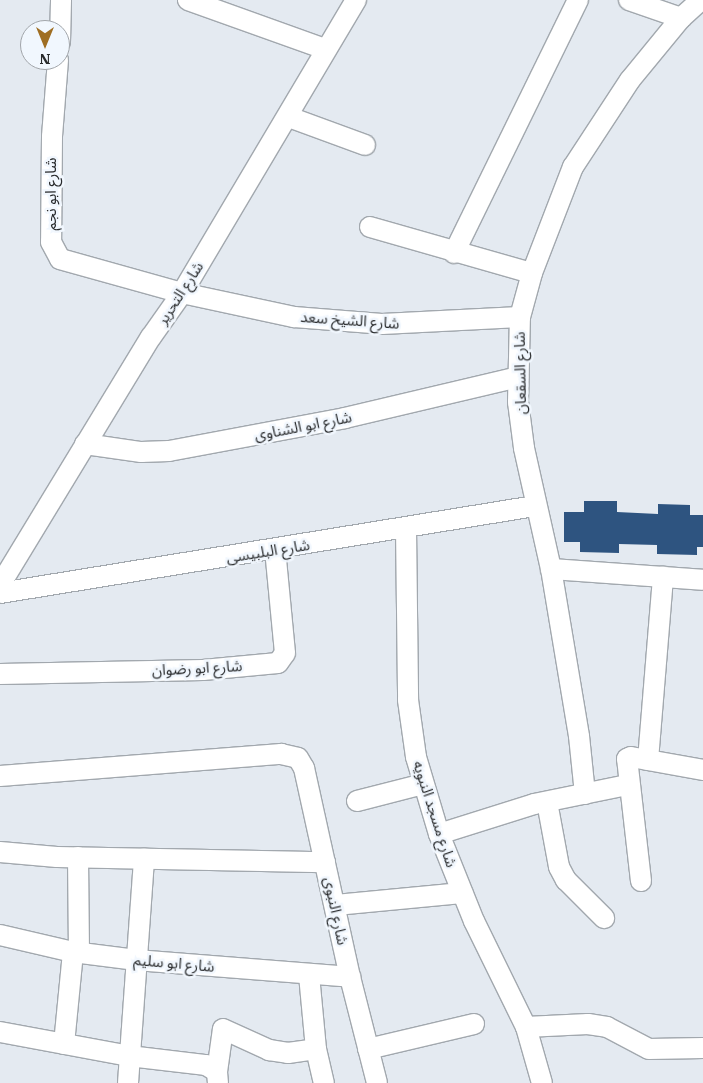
<!DOCTYPE html>
<html>
<head>
<meta charset="utf-8">
<style>
  body { margin:0 }
  #map { position:relative; width:703px; height:1083px; overflow:hidden; background:#e4eaf1; font-family:"IBM Plex Serif","Noto Sans Arabic",serif }
  div>[style] { position:absolute }
  [style*='--x'] { left:calc(var(--x)*1px); top:calc(var(--y)*1px); width:calc(var(--w)*1px); rotate:calc(var(--a)*1deg) }
  .building>* { inset:0; background:#2e5480 }
  .roads { filter:drop-shadow(1px 0 #a2a8ae) drop-shadow(-1px 0 #a2a8ae) drop-shadow(0 1px #a2a8ae) drop-shadow(0 -1px #a2a8ae) }
  .street>* { height:20px; margin:-10px; padding:0 10px; transform-origin:10px; border-radius:10px; background:#fff }
  span { translate:-50% -50%; white-space:nowrap; text-align:center; line-height:1.15; -webkit-text-stroke:5px #f1f7fe; paint-order:stroke }
  .street-label { font-size:15px; color:#282a2c }
  .north { position:absolute; left:20px; top:20px; width:50px; height:50px; box-sizing:border-box; background:#f1f7fe; border:1px solid #a1a5aa; border-radius:50%; rotate:180deg; font-size:14px; font-weight:700; line-height:20px; text-align:center; color:#282a2c }
  .north::after { content:''; display:block; margin:auto; width:18px; height:22px; background:#9f6e23; clip-path:polygon(50% 0,100% 100%,50% 72%,0 100%) }
</style>
</head>
<body>
<div id="map">
  <div class="building">
    <i style="clip-path:polygon(584px 501px,617px 501px,617px 512px,658px 514px,658px 504px,690px 505px,690px 515px,703px 515px,703px 547px,697px 547px,697px 555px,657px 554px,657px 545px,619px 544px,619px 553px,580px 552px,580px 542px,564px 542px,564px 512px,584px 512px)"></i>
  </div>
  <div class="roads">
    <div class="street">
      <i style="--x:188;--y:0;--w:145;--a:19.7"></i>
      <i style="--x:629;--y:0;--w:55;--a:19.1"></i>
      <i style="--x:60;--y:42;--w:42;--a:-88.6"></i>
      <i style="--x:58;--y:60;--w:77;--a:94.5"></i>
      <i style="--x:52;--y:137;--w:105;--a:90.5"></i>
      <i style="--x:51;--y:242;--w:19;--a:62"></i>
      <i style="--x:60;--y:259;--w:127;--a:15.6"></i>
      <i style="--x:182;--y:293;--w:115;--a:12.1"></i>
      <i style="--x:294;--y:317;--w:88;--a:4.5"></i>
      <i style="--x:382;--y:324;--w:138;--a:-2.9"></i>
      <i style="--x:289;--y:117;--w:81;--a:20.2"></i>
      <i style="--x:370;--y:227;--w:168;--a:15.9"></i>
      <i style="--x:454;--y:253;--w:282;--a:-63.9"></i>
      <i style="--x:85;--y:444;--w:57;--a:8.1"></i>
      <i style="--x:141;--y:452;--w:28;--a:-2"></i>
      <i style="--x:169;--y:451;--w:179;--a:-10.6"></i>
      <i style="--x:345;--y:418;--w:178;--a:-13.3"></i>
      <i style="--x:406;--y:528;--w:172;--a:89.3"></i>
      <i style="--x:408;--y:700;--w:58;--a:82"></i>
      <i style="--x:416;--y:757;--w:80;--a:73.4"></i>
      <i style="--x:439;--y:834;--w:94;--a:68.1"></i>
      <i style="--x:474;--y:921;--w:118;--a:63.9"></i>
      <i style="--x:526;--y:1027;--w:58;--a:74.1"></i>
      <i style="--x:551;--y:569;--w:152;--a:4.1"></i>
      <i style="--x:0;--y:585;--w:290;--a:-58.7"></i>
      <i style="--x:151;--y:337;--w:54;--a:-54.8"></i>
      <i style="--x:182;--y:293;--w:341;--a:-59.3"></i>
      <i style="--x:0;--y:593;--w:542;--a:-9.24"></i>
      <i style="--x:0;--y:674;--w:203;--a:-1.1"></i>
      <i style="--x:203;--y:670;--w:75;--a:-5.3"></i>
      <i style="--x:278;--y:663;--w:12;--a:-55"></i>
      <i style="--x:285;--y:653;--w:103;--a:-95.5"></i>
      <i style="--x:648;--y:760;--w:184;--a:-85.3"></i>
      <i style="--x:0;--y:776;--w:282;--a:-4.5"></i>
      <i style="--x:281;--y:754;--w:17;--a:13"></i>
      <i style="--x:298;--y:758;--w:12;--a:59"></i>
      <i style="--x:304;--y:768;--w:214;--a:77.6"></i>
      <i style="--x:350;--y:977;--w:109;--a:75.7"></i>
      <i style="--x:585;--y:794;--w:58;--a:-95.9"></i>
      <i style="--x:579;--y:736;--w:169;--a:-99.5"></i>
      <i style="--x:551;--y:569;--w:124;--a:-102.6"></i>
      <i style="--x:524;--y:448;--w:46;--a:-97.4"></i>
      <i style="--x:518;--y:402;--w:85;--a:-88.7"></i>
      <i style="--x:520;--y:317;--w:46;--a:-74.7"></i>
      <i style="--x:532;--y:273;--w:114;--a:-68.9"></i>
      <i style="--x:573;--y:167;--w:104;--a:-56.8"></i>
      <i style="--x:630;--y:80;--w:80;--a:-50.6"></i>
      <i style="--x:681;--y:18;--w:27;--a:-42"></i>
      <i style="--x:357;--y:801;--w:68;--a:-14.4"></i>
      <i style="--x:547;--y:802;--w:66;--a:79.5"></i>
      <i style="--x:559;--y:867;--w:15;--a:62"></i>
      <i style="--x:566;--y:880;--w:54;--a:45"></i>
      <i style="--x:439;--y:834;--w:100;--a:-17.5"></i>
      <i style="--x:534;--y:804;--w:95;--a:-11.5"></i>
      <i style="--x:0;--y:852;--w:57;--a:5"></i>
      <i style="--x:57;--y:857;--w:268;--a:1.1"></i>
      <i style="--x:78;--y:857;--w:96;--a:89.4"></i>
      <i style="--x:641;--y:881;--w:123;--a:-96.5"></i>
      <i style="--x:627;--y:759;--w:4;--a:-27"></i>
      <i style="--x:631;--y:757;--w:73;--a:10.2"></i>
      <i style="--x:335;--y:905;--w:128;--a:-5.4"></i>
      <i style="--x:0;--y:935;--w:75;--a:13.1"></i>
      <i style="--x:73;--y:952;--w:64;--a:7.2"></i>
      <i style="--x:136;--y:960;--w:215;--a:4.5"></i>
      <i style="--x:309;--y:975;--w:74;--a:84.6"></i>
      <i style="--x:316;--y:1049;--w:35;--a:77"></i>
      <i style="--x:526;--y:1027;--w:62;--a:-2.8"></i>
      <i style="--x:588;--y:1024;--w:19;--a:9"></i>
      <i style="--x:607;--y:1027;--w:47;--a:27.6"></i>
      <i style="--x:649;--y:1049;--w:54;--a:-1.1"></i>
      <i style="--x:0;--y:1032;--w:131;--a:10.5"></i>
      <i style="--x:129;--y:1056;--w:78;--a:6.7"></i>
      <i style="--x:206;--y:1065;--w:13;--a:32"></i>
      <i style="--x:217;--y:1072;--w:11;--a:85"></i>
      <i style="--x:64;--y:1044;--w:92;--a:-84.4"></i>
      <i style="--x:368;--y:1049;--w:109;--a:-13.3"></i>
      <i style="--x:217;--y:1072;--w:43;--a:-82.1"></i>
      <i style="--x:223;--y:1029;--w:51;--a:24.5"></i>
      <i style="--x:269;--y:1050;--w:19;--a:9"></i>
      <i style="--x:288;--y:1053;--w:28;--a:-8"></i>
      <i style="--x:128;--y:1083;--w:225;--a:-85.9"></i>
    </div>
  </div>
  <div class="street-label">
    <span style="left:51px;top:194px;rotate:-90deg">شارع ابو نجم</span>
    <span style="left:180px;top:293px;rotate:-57deg">شارع التحرير</span>
    <span style="left:350px;top:320px;rotate:4deg">شارع الشيخ سعد</span>
    <span style="left:520px;top:373px;rotate:-91deg">شارع السقعان</span>
    <span style="left:303px;top:426px;rotate:-11deg">شارع ابو الشناوى</span>
    <span style="left:268px;top:551px;rotate:-9deg">شارع البلبيسى</span>
    <span style="left:197px;top:668px;rotate:-3deg">شارع ابو رضوان</span>
    <span style="left:435px;top:814px;rotate:72deg">شارع مسجد النبويه</span>
    <span style="left:336px;top:911px;rotate:78deg">شارع النبوى</span>
    <span style="left:174px;top:963px;rotate:5deg">شارع ابو سليم</span>
  </div>
  <div class="north">N</div>
</div>
</body>
</html>
